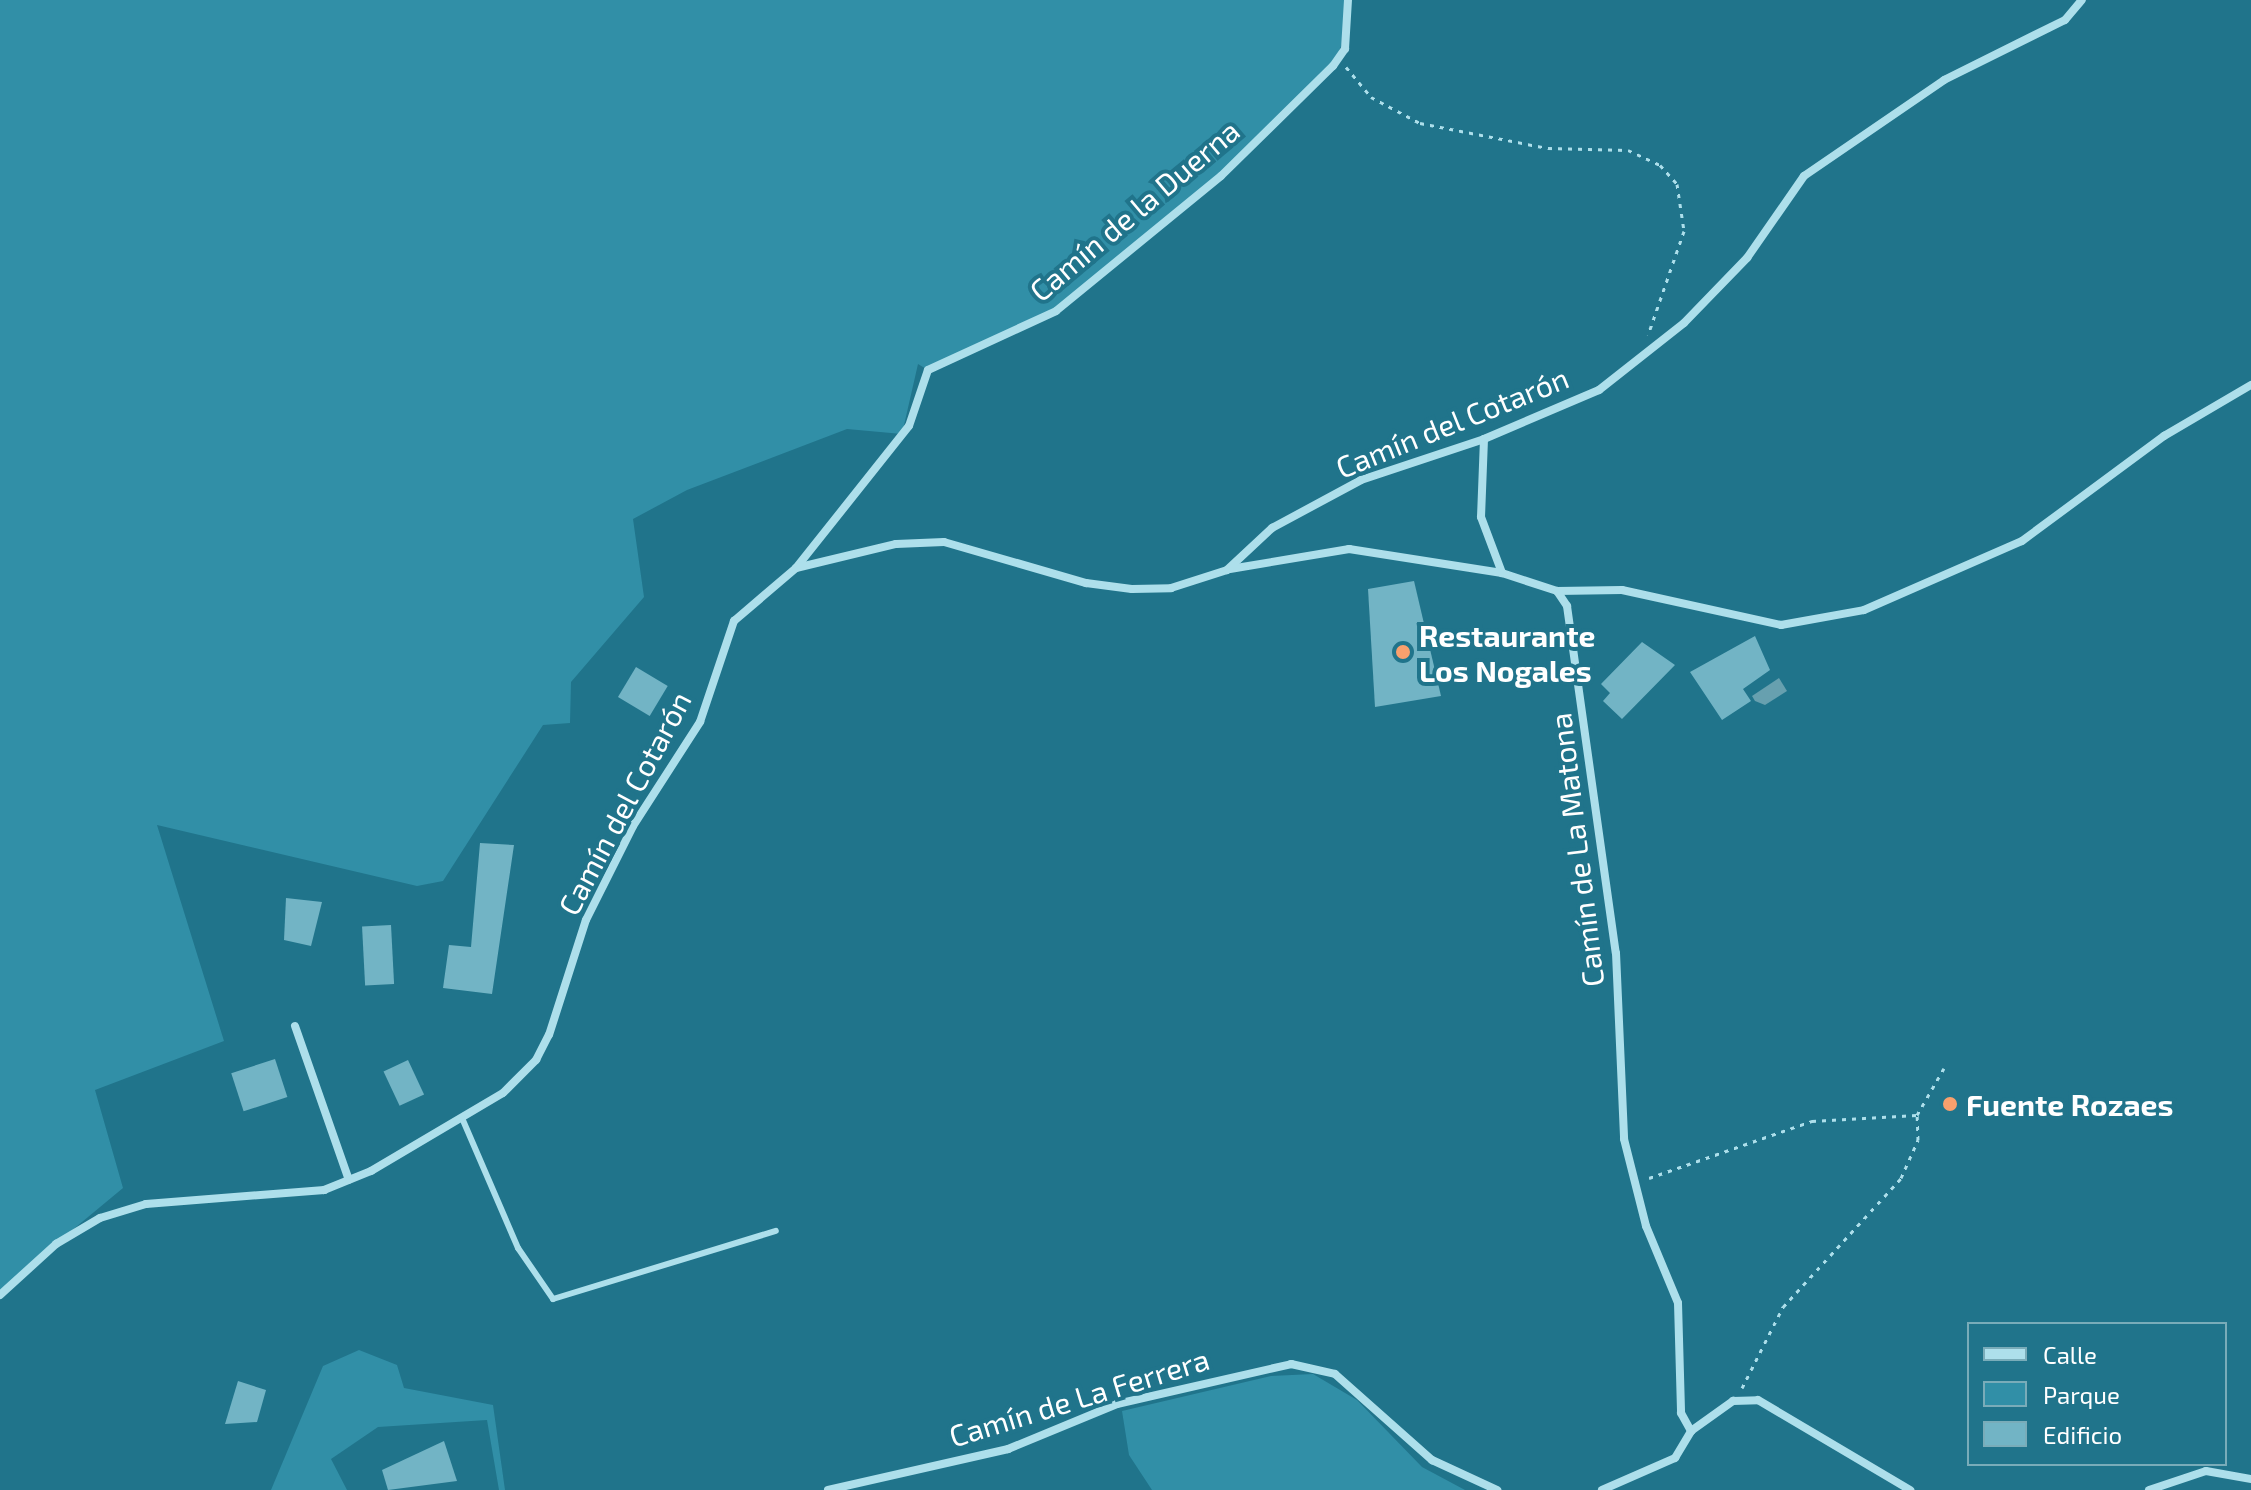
<!DOCTYPE html>
<html>
<head>
<meta charset="utf-8">
<style>
  body { margin:0 }
  #map { position:relative; width:2251px; height:1490px; overflow:hidden; background:#20748b; font-family:"Exo 2",sans-serif }
  div>[style] { position:absolute }
  [style*='--x'] { left:calc(var(--x)*1px); top:calc(var(--y)*1px); width:calc(var(--w)*1px); rotate:calc(var(--a)*1deg) }
  .green>* { inset:0; background:#318fa7 }
  .water>* { inset:0; background:#67a0af }
  .building>* { inset:0; background:#72b4c5; transform-origin:0 0 }
  .path>* { height:3px; margin-top:-1.5px; transform-origin:0; background:repeating-linear-gradient(90deg,#addfeb 0 4px,transparent 0 10px) }
  .service>* { height:6px; margin:-3px; padding:0 3px; transform-origin:3px; border-radius:3px; background:#addfeb }
  .minor>* { height:8px; margin:-4px; padding:0 4px; transform-origin:4px; border-radius:4px; background:#addfeb }
  .dots>* { width:22px; height:22px; translate:-50% -50%; box-sizing:border-box; border:4px solid #20748b; border-radius:50% }
  span { translate:-50% -50%; white-space:nowrap; text-align:center; line-height:1.15; -webkit-text-stroke:8px #20748b; paint-order:stroke }
  .street-label { font-size:30px; color:#fff }
  .poi-label { font-size:30px; color:#fff; font-weight:700 }
  .left { translate:0 -50%; text-align:left }
  .legend { position:absolute; left:1967px; top:1322px; width:260px; height:144px; box-sizing:border-box; background:#20748b; border:2px solid #79acb9; margin:0; padding:10px 14px; list-style:none; font-size:24px; color:#fff }
  .legend li { display:flex; align-items:center; gap:16px; height:40px }
  .legend b { width:40px; border:2px solid #79acb9 }
</style>
</head>
<body>
<div id="map">
  <div class="green">
    <i style="clip-path:polygon(0 0,1348px 0,1348px 29px,1333px 66px,1221px 176px,1056px 311px,928px 370px,918px 364px,902px 434px,847px 429px,687px 490px,633px 519px,644px 597px,571px 682px,570px 723px,543px 725px,443px 881px,417px 886px,157px 825px,224px 1041px,95px 1090px,123px 1188px,0 1290px)"></i>
    <i style="clip-path:polygon(359px 1350px,397px 1365px,404px 1388px,493px 1405px,505px 1490px,499px 1490px,487px 1420px,378px 1427px,331px 1459px,347px 1490px,271px 1490px,323px 1366px)"></i>
    <i style="clip-path:polygon(1313px 1374px,1357px 1400px,1422px 1467px,1465px 1490px,1152px 1490px,1129px 1455px,1122px 1411px,1271px 1376px)"></i>
  </div>
  <div class="water">
    <i style="clip-path:polygon(1779px 678px,1787px 691px,1765px 705px,1755px 701px,1752px 696px)"></i>
  </div>
  <div class="building">
    <i style="clip-path:polygon(1414px 581px,1441px 696px,1375px 707px,1368px 589px)"></i>
    <i style="clip-path:polygon(1755px 636px,1770px 670px,1743px 689px,1751px 701px,1722px 720px,1690px 672px)"></i>
    <i style="clip-path:polygon(1642px 642px,1675px 665px,1622px 719px,1603px 701px,1610px 693px,1601px 684px)"></i>
    <i style="left:636px;top:667px;width:37px;height:35px;rotate:31deg"></i>
    <i style="clip-path:polygon(480px 843px,514px 845px,492px 994px,443px 988px,449px 945px,471px 947px)"></i>
    <i style="clip-path:polygon(286px 898px,322px 902px,311px 946px,284px 940px)"></i>
    <i style="left:391px;top:925px;width:59px;height:29px;rotate:87deg"></i>
    <i style="left:275px;top:1059px;width:40px;height:46px;rotate:72deg"></i>
    <i style="left:408px;top:1060px;width:38px;height:27px;rotate:65deg"></i>
    <i style="clip-path:polygon(238px 1381px,266px 1390px,257px 1422px,225px 1424px)"></i>
    <i style="clip-path:polygon(444px 1441px,457px 1481px,388px 1490px,382px 1470px)"></i>
  </div>
  <div class="path">
    <i style="--x:1346;--y:67;--w:39;--a:50"></i>
    <i style="--x:1371;--y:97;--w:55;--a:28"></i>
    <i style="--x:1420;--y:123;--w:130;--a:11.1"></i>
    <i style="--x:1548;--y:148;--w:80;--a:1.4"></i>
    <i style="--x:1628;--y:150;--w:35;--a:25"></i>
    <i style="--x:1660;--y:165;--w:25;--a:48"></i>
    <i style="--x:1677;--y:184;--w:48;--a:81.5"></i>
    <i style="--x:1684;--y:231;--w:110;--a:109.1"></i>
    <i style="--x:1649;--y:1178;--w:173;--a:-19.3"></i>
    <i style="--x:1812;--y:1121;--w:105;--a:-3.3"></i>
    <i style="--x:1742;--y:1388;--w:91;--a:-63.2"></i>
    <i style="--x:1783;--y:1307;--w:175;--a:-47.5"></i>
    <i style="--x:1901;--y:1178;--w:42;--a:-65.9"></i>
    <i style="--x:1918;--y:1140;--w:25;--a:-92"></i>
    <i style="--x:1917;--y:1115;--w:54;--a:-60.1"></i>
  </div>
  <div class="service">
    <i style="--x:462;--y:1118;--w:142;--a:66.7"></i>
    <i style="--x:518;--y:1248;--w:62;--a:55.5"></i>
    <i style="--x:553;--y:1299;--w:233;--a:-17"></i>
  </div>
  <div class="minor">
    <i style="--x:1484;--y:439;--w:78;--a:92.2"></i>
    <i style="--x:1481;--y:517;--w:60;--a:69.4"></i>
    <i style="--x:796;--y:568;--w:181;--a:-51.5"></i>
    <i style="--x:909;--y:426;--w:59;--a:-71.3"></i>
    <i style="--x:928;--y:370;--w:141;--a:-24.7"></i>
    <i style="--x:1056;--y:311;--w:213;--a:-39.3"></i>
    <i style="--x:1221;--y:176;--w:157;--a:-44.5"></i>
    <i style="--x:1333;--y:66;--w:21;--a:-55"></i>
    <i style="--x:1345;--y:49;--w:49;--a:-86.5"></i>
    <i style="--x:1230;--y:569;--w:121;--a:-9.5"></i>
    <i style="--x:1349;--y:549;--w:155;--a:8.9"></i>
    <i style="--x:1502;--y:573;--w:58;--a:18.1"></i>
    <i style="--x:1557;--y:591;--w:18;--a:56"></i>
    <i style="--x:1567;--y:606;--w:350;--a:82"></i>
    <i style="--x:1616;--y:953;--w:186;--a:87.5"></i>
    <i style="--x:1624;--y:1139;--w:90;--a:75.8"></i>
    <i style="--x:1646;--y:1226;--w:83;--a:67.4"></i>
    <i style="--x:1678;--y:1303;--w:110;--a:88.4"></i>
    <i style="--x:1681;--y:1413;--w:21;--a:61"></i>
    <i style="--x:1557;--y:591;--w:65;--a:-0.9"></i>
    <i style="--x:1622;--y:590;--w:163;--a:12.4"></i>
    <i style="--x:1781;--y:625;--w:84;--a:-10.2"></i>
    <i style="--x:1864;--y:610;--w:172;--a:-23.6"></i>
    <i style="--x:2022;--y:541;--w:177;--a:-36.5"></i>
    <i style="--x:2164;--y:436;--w:101;--a:-30.4"></i>
    <i style="--x:295;--y:1026;--w:163;--a:70.7"></i>
    <i style="--x:0;--y:1295;--w:76;--a:-42.3"></i>
    <i style="--x:56;--y:1244;--w:51;--a:-30.6"></i>
    <i style="--x:100;--y:1218;--w:48;--a:-16.9"></i>
    <i style="--x:146;--y:1204;--w:179;--a:-4.5"></i>
    <i style="--x:324;--y:1190;--w:51;--a:-22"></i>
    <i style="--x:371;--y:1171;--w:153;--a:-30.6"></i>
    <i style="--x:503;--y:1093;--w:47;--a:-45"></i>
    <i style="--x:536;--y:1060;--w:28;--a:-63"></i>
    <i style="--x:549;--y:1035;--w:121;--a:-72.2"></i>
    <i style="--x:586;--y:920;--w:105;--a:-63.4"></i>
    <i style="--x:633;--y:826;--w:124;--a:-57.2"></i>
    <i style="--x:700;--y:722;--w:107;--a:-71.4"></i>
    <i style="--x:734;--y:621;--w:82;--a:-40.5"></i>
    <i style="--x:796;--y:568;--w:103;--a:-13.5"></i>
    <i style="--x:896;--y:544;--w:48;--a:-2.4"></i>
    <i style="--x:944;--y:542;--w:148;--a:16.1"></i>
    <i style="--x:1086;--y:583;--w:46;--a:7.4"></i>
    <i style="--x:1132;--y:589;--w:39;--a:-1"></i>
    <i style="--x:1171;--y:588;--w:59;--a:-17.8"></i>
    <i style="--x:1227;--y:570;--w:62;--a:-43"></i>
    <i style="--x:1272;--y:528;--w:101;--a:-28.3"></i>
    <i style="--x:1361;--y:480;--w:130;--a:-18.4"></i>
    <i style="--x:1484;--y:439;--w:125;--a:-23.1"></i>
    <i style="--x:1599;--y:390;--w:108;--a:-38.2"></i>
    <i style="--x:1684;--y:323;--w:91;--a:-45.9"></i>
    <i style="--x:1747;--y:258;--w:100;--a:-55.2"></i>
    <i style="--x:1804;--y:176;--w:170;--a:-34.4"></i>
    <i style="--x:1944;--y:80;--w:135;--a:-26.4"></i>
    <i style="--x:2065;--y:20;--w:26;--a:-50"></i>
    <i style="--x:1691;--y:1431;--w:52;--a:-35.5"></i>
    <i style="--x:1733;--y:1401;--w:25;--a:-2"></i>
    <i style="--x:1758;--y:1400;--w:177;--a:30.6"></i>
    <i style="--x:828;--y:1490;--w:185;--a:-12.8"></i>
    <i style="--x:1008;--y:1449;--w:118;--a:-22.4"></i>
    <i style="--x:1117;--y:1404;--w:179;--a:-12.9"></i>
    <i style="--x:1291;--y:1364;--w:45;--a:12.8"></i>
    <i style="--x:1335;--y:1374;--w:130;--a:41.6"></i>
    <i style="--x:1432;--y:1460;--w:72;--a:24.8"></i>
    <i style="--x:1602;--y:1490;--w:80;--a:-23.7"></i>
    <i style="--x:1675;--y:1458;--w:31;--a:-59"></i>
    <i style="--x:2149;--y:1490;--w:60;--a:-18.4"></i>
    <i style="--x:2206;--y:1471;--w:46;--a:10.1"></i>
  </div>
  <div class="dots">
    <i style="left:1403px;top:652px;background:#f9a06d"></i>
    <i style="left:1950px;top:1104px;background:#f9a06d"></i>
  </div>
  <div class="street-label">
    <span style="left:1134px;top:210px;rotate:-40deg">Camín de la Duerna</span>
    <span style="left:1452px;top:422px;rotate:-22deg">Camín del Cotarón</span>
    <span style="left:624px;top:803px;rotate:-62deg">Camín del Cotarón</span>
    <span style="left:1576px;top:850px;rotate:-97deg">Camín de La Matona</span>
    <span style="left:1079px;top:1397px;rotate:-17deg">Camín de La Ferrera</span>
  </div>
  <div class="poi-label">
    <span class="left" style="left:1419px;top:652px">Restaurante<br>Los Nogales</span>
    <span class="left" style="left:1966px;top:1104px">Fuente Rozaes</span>
  </div>
  <ul class="legend">
  <li><b style="height:10px;background:#addfeb"></b>Calle</li>
  <li><b style="height:22px;background:#318fa7"></b>Parque</li>
  <li><b style="height:22px;background:#72b4c5"></b>Edificio</li>
  </ul>
</div>
</body>
</html>
